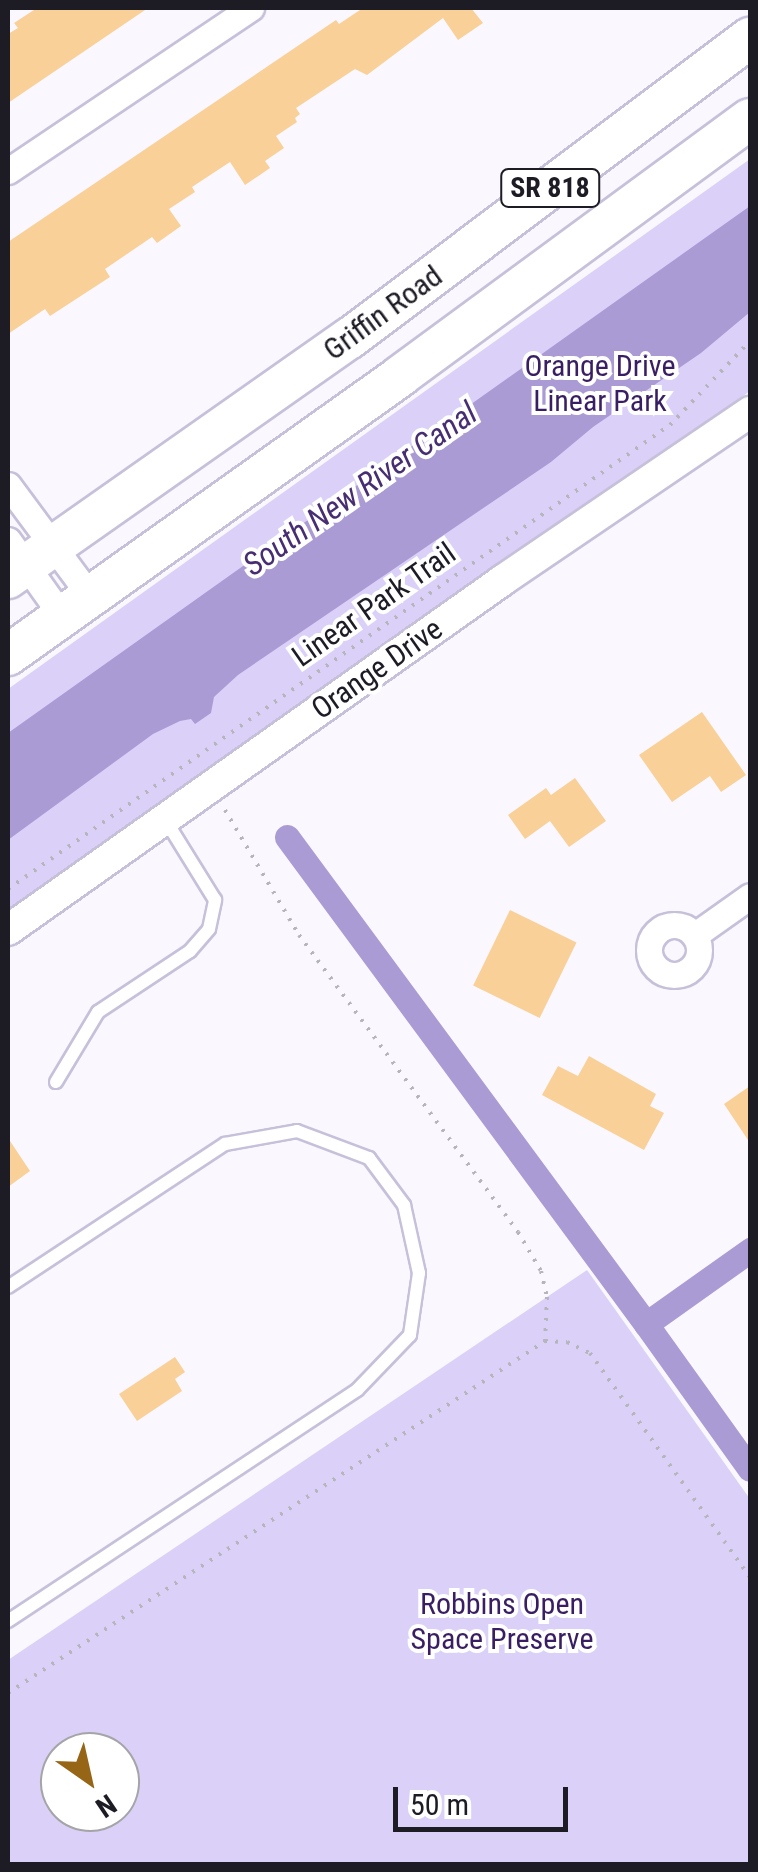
<!DOCTYPE html>
<html>
<head>
<meta charset="utf-8">
<style>
  body { margin:0 }
  #map { position:relative; width:758px; height:1872px; overflow:hidden; background:#faf8fe; font-family:"Roboto Condensed",sans-serif }
  div>[style] { position:absolute }
  [style*='--x'] { left:calc(var(--x)*1px); top:calc(var(--y)*1px); width:calc(var(--w)*1px); rotate:calc(var(--a)*1deg) }
  .green>* { inset:0; background:#dbd1f8 }
  .water>* { inset:0; background:#ab9bd5 }
  .canal>* { height:25px; margin:-12.5px; padding:0 12.5px; transform-origin:12.5px; border-radius:12.5px; background:#ab9bd5 }
  .building>* { inset:0; background:#f9d098; transform-origin:0 0 }
  .path>* { height:4px; margin-top:-2px; transform-origin:0; background:repeating-linear-gradient(90deg,#b7b5bc 0 2.5px,transparent 0 10.5px) }
  .roads { filter:drop-shadow(2px 0 #c7c0da) drop-shadow(-2px 0 #c7c0da) drop-shadow(0 2px #c7c0da) drop-shadow(0 -2px #c7c0da) }
  .service>* { height:12px; margin:-6px; padding:0 6px; transform-origin:6px; border-radius:6px; background:#fff }
  .minor>* { height:25px; margin:-12.5px; padding:0 12.5px; transform-origin:12.5px; border-radius:12.5px; background:#fff }
  .minor>.ring { margin:-12.5px; padding:0; box-sizing:content-box; background:none; border:25px solid #fff; border-radius:50% }
  .tertiary>* { height:30px; margin:-15px; padding:0 15px; transform-origin:15px; border-radius:15px; background:#fff }
  .primary>* { height:40px; margin:-20px; padding:0 20px; transform-origin:20px; border-radius:20px; background:#fff }
  span { translate:-50% -50%; white-space:nowrap; text-align:center; line-height:1.15; -webkit-text-stroke:8px #fff; paint-order:stroke }
  .shield-label span { padding:2px 8px; background:#fff; border:2px solid; border-radius:8px; -webkit-text-stroke-width:0 }
  .shield-label { font-size:28px; color:#1d1b24; font-weight:700 }
  .street-label { font-size:30px; color:#1d1b24 }
  .park-label { font-size:30px; color:#391e63 }
  .water-label { font-size:32px; color:#472e73; font-style:italic }
  .frame { position:absolute; inset:0; border:10px solid #1d1b24; pointer-events:none }
  .north { position:absolute; left:40px; top:1732px; width:100px; height:100px; box-sizing:border-box; background:#fff; border:2px solid #a5a4a7; border-radius:50%; rotate:146deg; font-size:28px; font-weight:700; line-height:40px; text-align:center; color:#1d1b24 }
  .north::after { content:''; display:block; margin:auto; width:35px; height:45px; background:#966616; clip-path:polygon(50% 0,100% 100%,50% 72%,0 100%) }
  .scale { position:absolute; left:393px; top:1787px; width:175px; height:45px; box-sizing:border-box; border:5px solid #1d1b24; border-top:0; padding-left:12px; font-size:30px; line-height:35px; white-space:nowrap; color:#1d1b24; -webkit-text-stroke:8px #fff; paint-order:stroke }
</style>
</head>
<body>
<div id="map">
  <div class="green">
    <i style="clip-path:polygon(750px 159px,750px 391px,8px 918px,8px 689px)"></i>
    <i style="clip-path:polygon(evenodd,587px 1270px,750px 1499px,750px 1864px,8px 1864px,8px 1660px,587px 1270px,60px 1752px,120px 1752px,120px 1812px,60px 1812px,60px 1752px)"></i>
  </div>
  <div class="water">
    <i style="clip-path:polygon(750px 206px,750px 312px,701px 353px,593px 427px,551px 462px,238px 675px,214px 697px,211px 713px,195px 724px,191px 719px,180px 721px,153px 734px,8px 840px,8px 733px)"></i>
  </div>
  <div class="canal">
    <i style="--x:287;--y:837;--w:605;--a:53.6"></i>
    <i style="--x:646;--y:1324;--w:128;--a:-35.4"></i>
    <i style="--x:646;--y:1324;--w:178;--a:54.4"></i>
  </div>
  <div class="building">
    <i style="clip-path:polygon(37px 8px,148px 8px,8px 103px,8px 34px,18px 28px,14px 23px)"></i>
    <i style="clip-path:polygon(363px 8px,471px 8px,483px 23px,458px 40px,443px 18px,367px 75px,355px 69px,296px 108px,300px 114px,295px 118px,297px 122px,276px 136px,284px 148px,265px 161px,270px 168px,245px 185px,230px 162px,192px 187px,195px 192px,169px 209px,181px 226px,157px 243px,152px 237px,105px 269px,110px 277px,50px 316px,45px 309px,8px 334px,8px 242px,336px 20px,339px 24px)"></i>
    <i style="clip-path:polygon(702px 712px,746px 775px,721px 792px,710px 776px,672px 802px,639px 755px)"></i>
    <i style="clip-path:polygon(575px 778px,606px 821px,569px 847px,550px 821px,525px 839px,508px 815px,546px 788px,551px 795px)"></i>
    <i style="left:510px;top:910px;width:74px;height:84px;rotate:26deg"></i>
    <i style="clip-path:polygon(589px 1056px,656px 1094px,650px 1106px,664px 1113px,644px 1150px,542px 1095px,558px 1066px,578px 1076px)"></i>
    <i style="clip-path:polygon(750px 1086px,750px 1143px,724px 1104px)"></i>
    <i style="clip-path:polygon(8px 1138px,30px 1171px,8px 1187px)"></i>
    <i style="clip-path:polygon(175px 1357px,185px 1372px,175px 1379px,182px 1391px,137px 1421px,119px 1394px)"></i>
  </div>
  <div class="path">
    <i style="--x:225;--y:810;--w:145;--a:59.4"></i>
    <i style="--x:299;--y:935;--w:369;--a:53.6"></i>
    <i style="--x:518;--y:1232;--w:45;--a:59.5"></i>
    <i style="--x:541;--y:1271;--w:27;--a:77"></i>
    <i style="--x:547;--y:1297;--w:44;--a:92.6"></i>
    <i style="--x:8;--y:889;--w:808;--a:-35.03"></i>
    <i style="--x:670;--y:425;--w:116;--a:-46.4"></i>
    <i style="--x:8;--y:1693;--w:642;--a:-33.24"></i>
    <i style="--x:545;--y:1341;--w:22;--a:3"></i>
    <i style="--x:567;--y:1342;--w:25;--a:26"></i>
    <i style="--x:590;--y:1353;--w:275;--a:54.5"></i>
  </div>
  <div class="roads">
    <div class="service">
      <i style="--x:56;--y:1082;--w:82;--a:-59"></i>
      <i style="--x:98;--y:1012;--w:110;--a:-33.5"></i>
      <i style="--x:190;--y:951;--w:29;--a:-49"></i>
      <i style="--x:209;--y:929;--w:30;--a:-78"></i>
      <i style="--x:215;--y:900;--w:93;--a:-121.8"></i>
      <i style="--x:8;--y:1287;--w:260;--a:-33.4"></i>
      <i style="--x:225;--y:1144;--w:73;--a:-10.2"></i>
      <i style="--x:297;--y:1131;--w:77;--a:20.6"></i>
      <i style="--x:369;--y:1158;--w:59;--a:53.3"></i>
      <i style="--x:404;--y:1205;--w:70;--a:77.6"></i>
      <i style="--x:419;--y:1273;--w:63;--a:98.3"></i>
      <i style="--x:410;--y:1335;--w:76;--a:133.9"></i>
      <i style="--x:357;--y:1390;--w:419;--a:146.5"></i>
    </div>
    <div class="minor">
      <i style="--x:8;--y:171;--w:293;--a:-33.9"></i>
      <i style="--x:8;--y:485;--w:138;--a:53.5"></i>
      <i style="--x:8;--y:540;--w:93;--a:54.6"></i>
      <i class="ring" style="left:649px;top:925px;width:25px;height:25px"></i>
      <i style="--x:695;--y:935;--w:67;--a:-35.3"></i>
    </div>
    <div class="tertiary">
      <i style="--x:8;--y:930;--w:606;--a:-35.26"></i>
      <i style="--x:503;--y:580;--w:299;--a:-34.2"></i>
    </div>
    <div class="primary">
      <i style="--x:8;--y:578;--w:418;--a:-35.1"></i>
      <i style="--x:350;--y:338;--w:500;--a:-36.9"></i>
      <i style="--x:8;--y:655;--w:481;--a:-35.4"></i>
      <i style="--x:400;--y:376;--w:434;--a:-36.3"></i>
    </div>
  </div>
  <div class="shield-label">
    <span style="left:550px;top:188px">SR 818</span>
  </div>
  <div class="street-label">
    <span style="left:383px;top:313px;rotate:-36deg">Griffin Road</span>
    <span style="left:374px;top:605px;rotate:-35deg">Linear Park Trail</span>
    <span style="left:377px;top:669px;rotate:-35deg">Orange Drive</span>
  </div>
  <div class="park-label">
    <span style="left:600px;top:383px">Orange Drive<br>Linear Park</span>
    <span style="left:502px;top:1621px">Robbins Open<br>Space Preserve</span>
  </div>
  <div class="water-label">
    <span style="left:360px;top:489px;rotate:-35deg">South New River Canal</span>
  </div>
  <div class="frame"></div>
  <div class="north">N</div>
  <div class="scale">50 m</div>
</div>
</body>
</html>
